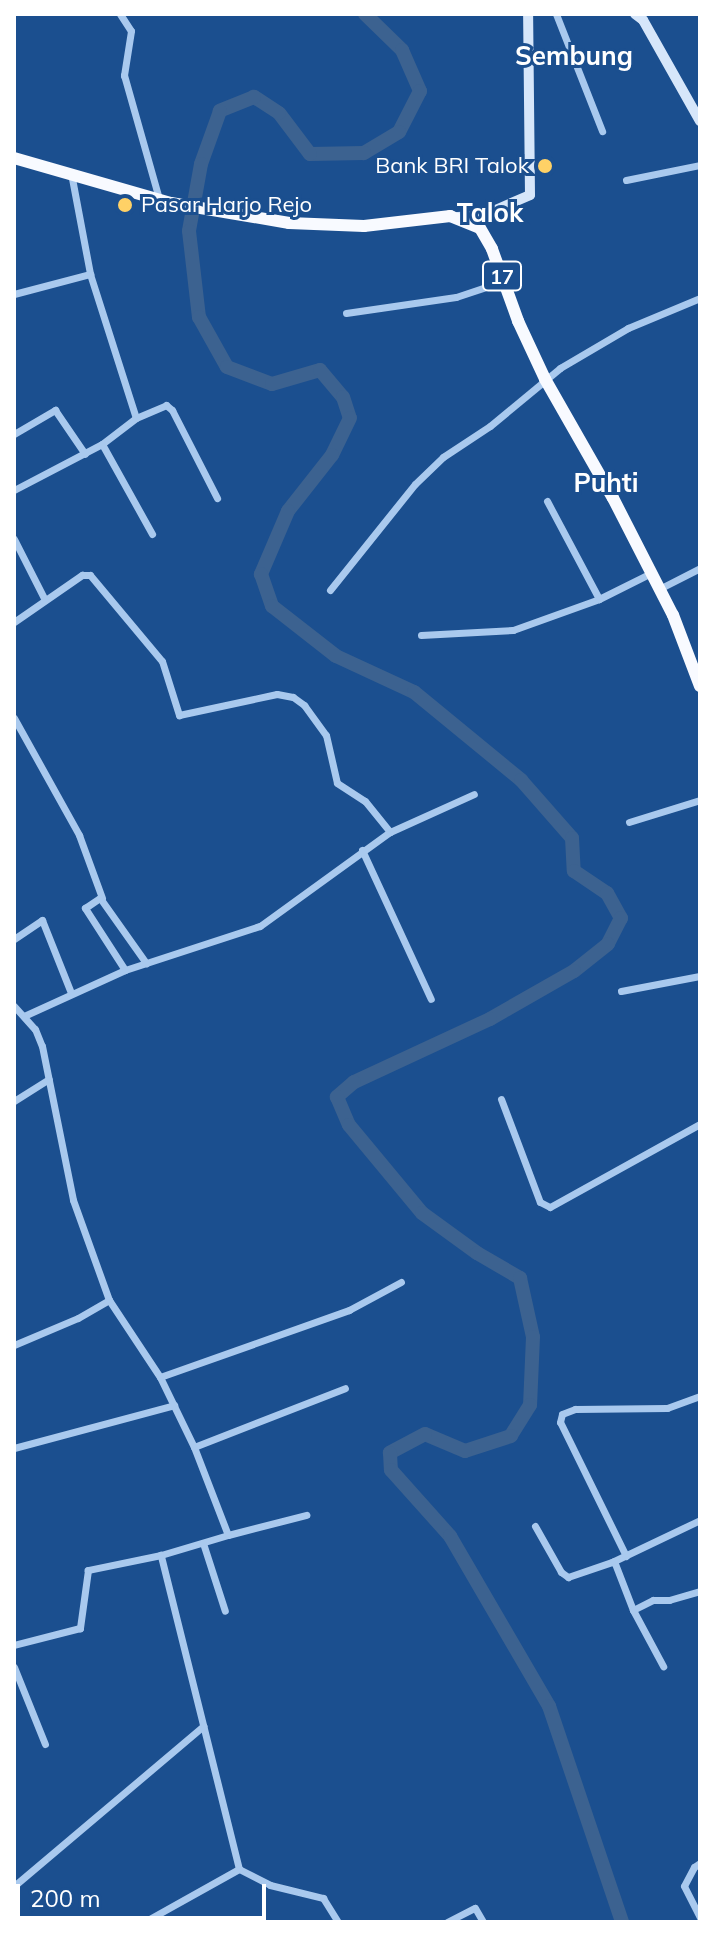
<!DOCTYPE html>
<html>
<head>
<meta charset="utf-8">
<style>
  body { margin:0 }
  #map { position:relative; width:714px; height:1936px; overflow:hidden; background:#1b4f8f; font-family:Mulish,sans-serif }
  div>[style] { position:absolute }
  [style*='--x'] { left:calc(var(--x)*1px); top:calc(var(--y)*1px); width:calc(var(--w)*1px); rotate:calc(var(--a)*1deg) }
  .river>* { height:14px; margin:-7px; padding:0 7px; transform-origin:7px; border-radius:7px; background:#3c6290 }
  .minor>* { height:7px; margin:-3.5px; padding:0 3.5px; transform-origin:3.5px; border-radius:3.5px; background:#a9c9ee }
  .secondary>* { height:10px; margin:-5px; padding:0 5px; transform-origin:5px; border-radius:5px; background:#d6e6fa }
  .trunk>* { height:12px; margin:-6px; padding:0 6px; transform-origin:6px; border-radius:6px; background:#f8faff }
  .dots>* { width:22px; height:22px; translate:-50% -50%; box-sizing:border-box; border:4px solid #1b4f8f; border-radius:50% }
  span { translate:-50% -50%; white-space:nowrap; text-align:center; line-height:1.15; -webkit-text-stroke:6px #1b4f8f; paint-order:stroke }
  .shield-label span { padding:2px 6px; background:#1b4f8f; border:2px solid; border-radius:6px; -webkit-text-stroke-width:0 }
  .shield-label { font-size:20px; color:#fff; font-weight:700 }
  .poi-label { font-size:22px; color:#fff }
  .right { translate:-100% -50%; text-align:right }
  .left { translate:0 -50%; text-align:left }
  .quarter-label { font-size:26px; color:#fff; font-weight:700 }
  .frame { position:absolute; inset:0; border:16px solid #fff; pointer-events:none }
  .scale { position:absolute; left:16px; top:1884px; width:250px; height:36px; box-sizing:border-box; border:4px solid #fff; border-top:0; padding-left:10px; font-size:24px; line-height:28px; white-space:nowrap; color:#fff; -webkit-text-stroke:6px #1b4f8f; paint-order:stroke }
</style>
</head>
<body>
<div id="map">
  <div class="river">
    <i style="--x:365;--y:14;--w:52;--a:44.2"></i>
    <i style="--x:402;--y:50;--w:45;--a:66.3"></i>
    <i style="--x:420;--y:91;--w:46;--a:117.1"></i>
    <i style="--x:399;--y:132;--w:41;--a:149"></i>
    <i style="--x:364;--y:153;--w:54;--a:178.9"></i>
    <i style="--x:310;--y:154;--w:51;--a:-127.1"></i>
    <i style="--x:279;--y:113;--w:30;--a:-147"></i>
    <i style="--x:254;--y:97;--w:37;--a:158"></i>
    <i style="--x:220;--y:111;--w:56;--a:109.7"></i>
    <i style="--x:201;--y:164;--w:68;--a:100.2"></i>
    <i style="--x:189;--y:231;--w:87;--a:83.4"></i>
    <i style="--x:199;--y:317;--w:57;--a:60.8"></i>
    <i style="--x:227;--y:367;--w:48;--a:20.7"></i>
    <i style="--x:272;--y:384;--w:50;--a:-16.3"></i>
    <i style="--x:320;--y:370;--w:35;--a:50"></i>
    <i style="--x:343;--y:397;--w:22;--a:72"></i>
    <i style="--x:350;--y:418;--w:41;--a:115.9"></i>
    <i style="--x:332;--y:455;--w:71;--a:128.2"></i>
    <i style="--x:288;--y:511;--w:69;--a:113.2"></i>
    <i style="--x:261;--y:574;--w:34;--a:71"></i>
    <i style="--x:272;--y:606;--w:81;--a:38"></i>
    <i style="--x:336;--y:656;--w:86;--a:24.8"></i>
    <i style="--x:414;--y:692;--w:139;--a:39.4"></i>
    <i style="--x:521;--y:780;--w:77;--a:48.7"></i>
    <i style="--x:572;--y:838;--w:33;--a:87"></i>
    <i style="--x:574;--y:871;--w:40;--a:34"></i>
    <i style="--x:607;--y:893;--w:29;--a:61"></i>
    <i style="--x:621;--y:918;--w:29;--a:117"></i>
    <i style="--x:608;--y:944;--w:43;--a:141.5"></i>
    <i style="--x:574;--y:971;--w:97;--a:150.3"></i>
    <i style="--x:490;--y:1019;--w:150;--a:155.1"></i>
    <i style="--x:354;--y:1082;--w:23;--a:139"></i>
    <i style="--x:337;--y:1097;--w:30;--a:67"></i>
    <i style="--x:349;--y:1125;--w:114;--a:50.3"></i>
    <i style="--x:422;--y:1213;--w:68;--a:36"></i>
    <i style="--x:477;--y:1253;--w:50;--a:30.2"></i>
    <i style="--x:520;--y:1278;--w:60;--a:77.6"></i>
    <i style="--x:533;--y:1337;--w:68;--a:92.5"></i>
    <i style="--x:530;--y:1405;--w:36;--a:122"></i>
    <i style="--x:511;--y:1436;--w:48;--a:161.9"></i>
    <i style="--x:465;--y:1451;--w:43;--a:-157"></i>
    <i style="--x:425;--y:1434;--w:40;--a:152"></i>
    <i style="--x:390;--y:1453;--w:17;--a:87"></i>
    <i style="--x:391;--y:1470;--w:89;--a:48.2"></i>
    <i style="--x:450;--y:1536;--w:197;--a:59.8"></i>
    <i style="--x:549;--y:1706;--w:228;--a:71.3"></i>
  </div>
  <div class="minor">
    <i style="--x:120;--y:14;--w:20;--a:57"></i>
    <i style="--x:131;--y:31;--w:45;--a:99"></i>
    <i style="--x:124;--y:75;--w:129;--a:74.2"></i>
    <i style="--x:556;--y:14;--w:126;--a:68.5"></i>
    <i style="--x:71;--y:173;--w:103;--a:79.3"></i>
    <i style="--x:90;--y:274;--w:151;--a:72.3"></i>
    <i style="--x:626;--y:180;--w:76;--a:-11.5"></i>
    <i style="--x:14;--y:294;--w:79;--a:-14.7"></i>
    <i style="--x:346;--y:313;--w:111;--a:-8.3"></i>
    <i style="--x:456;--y:297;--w:51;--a:-18.4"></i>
    <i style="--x:14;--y:434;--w:48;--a:-30.3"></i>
    <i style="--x:55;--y:410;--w:53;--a:55.7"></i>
    <i style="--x:102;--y:444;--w:103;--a:60.9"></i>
    <i style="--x:14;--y:490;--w:99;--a:-27.6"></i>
    <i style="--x:102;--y:444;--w:43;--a:-37.4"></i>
    <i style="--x:136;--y:418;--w:33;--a:-23"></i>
    <i style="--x:166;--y:405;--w:8;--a:40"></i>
    <i style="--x:172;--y:410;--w:99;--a:62.9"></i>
    <i style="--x:547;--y:501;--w:111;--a:62"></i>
    <i style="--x:14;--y:539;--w:68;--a:63.1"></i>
    <i style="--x:659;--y:589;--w:46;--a:-27.1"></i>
    <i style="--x:330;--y:590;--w:136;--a:-51.3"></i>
    <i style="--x:415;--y:484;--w:39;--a:-44"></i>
    <i style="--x:443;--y:457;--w:56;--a:-33.4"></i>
    <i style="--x:490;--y:426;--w:91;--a:-39.6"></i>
    <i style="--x:560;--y:368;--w:79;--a:-30.5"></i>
    <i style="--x:628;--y:328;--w:78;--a:-22.6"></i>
    <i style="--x:14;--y:622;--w:83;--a:-34.7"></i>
    <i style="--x:82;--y:575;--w:8;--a:0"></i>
    <i style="--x:90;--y:575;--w:112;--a:50.1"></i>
    <i style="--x:162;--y:661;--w:57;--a:72.5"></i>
    <i style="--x:179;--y:715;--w:100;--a:-12.1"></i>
    <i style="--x:277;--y:694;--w:16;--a:11"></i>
    <i style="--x:293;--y:697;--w:14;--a:36"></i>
    <i style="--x:304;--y:705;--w:37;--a:54"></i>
    <i style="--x:326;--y:735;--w:49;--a:77.1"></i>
    <i style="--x:337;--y:783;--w:33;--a:33"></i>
    <i style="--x:365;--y:801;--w:40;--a:51"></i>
    <i style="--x:421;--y:635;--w:92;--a:-3.1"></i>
    <i style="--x:513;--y:630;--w:91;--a:-19.8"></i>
    <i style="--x:599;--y:599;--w:58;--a:-26.6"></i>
    <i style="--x:14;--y:718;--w:134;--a:60.9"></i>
    <i style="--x:79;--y:835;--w:67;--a:69.9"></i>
    <i style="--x:629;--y:822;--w:74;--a:-17.2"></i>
    <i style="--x:362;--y:850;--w:164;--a:65.2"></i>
    <i style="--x:14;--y:939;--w:34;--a:-34"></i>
    <i style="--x:42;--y:920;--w:79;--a:68.3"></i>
    <i style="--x:125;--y:970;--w:74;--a:-122.8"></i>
    <i style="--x:85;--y:908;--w:18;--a:-34"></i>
    <i style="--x:100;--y:898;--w:80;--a:54.7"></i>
    <i style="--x:621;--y:991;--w:80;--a:-10.8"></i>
    <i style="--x:14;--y:1006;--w:31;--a:48"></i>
    <i style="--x:35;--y:1029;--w:18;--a:68"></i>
    <i style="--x:42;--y:1046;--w:157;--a:78.6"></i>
    <i style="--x:73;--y:1200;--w:106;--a:70.2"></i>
    <i style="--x:109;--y:1300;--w:92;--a:56.5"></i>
    <i style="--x:160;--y:1377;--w:78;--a:64.1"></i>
    <i style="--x:194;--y:1447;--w:94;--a:68.9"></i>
    <i style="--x:228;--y:1535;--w:70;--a:163.4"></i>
    <i style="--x:161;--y:1555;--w:75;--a:168.4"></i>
    <i style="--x:88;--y:1570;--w:59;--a:97.9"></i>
    <i style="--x:80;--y:1628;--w:68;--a:165.6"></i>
    <i style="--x:24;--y:1016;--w:111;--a:-24.5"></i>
    <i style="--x:125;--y:970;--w:142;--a:-18.1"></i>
    <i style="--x:260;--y:926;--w:160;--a:-35.9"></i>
    <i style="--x:390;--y:832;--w:92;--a:-24.3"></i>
    <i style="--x:501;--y:1099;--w:110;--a:69.3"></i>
    <i style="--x:540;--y:1202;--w:11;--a:27"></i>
    <i style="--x:550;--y:1207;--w:171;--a:-29"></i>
    <i style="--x:14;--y:1101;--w:41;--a:-32.2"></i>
    <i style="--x:14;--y:1345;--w:69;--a:-22.9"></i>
    <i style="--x:78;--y:1318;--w:36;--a:-30"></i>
    <i style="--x:160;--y:1377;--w:201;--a:-19.5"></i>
    <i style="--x:349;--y:1310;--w:59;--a:-28.3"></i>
    <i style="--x:194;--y:1447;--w:162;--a:-21.3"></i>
    <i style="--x:14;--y:1448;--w:166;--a:-15"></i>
    <i style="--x:535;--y:1526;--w:53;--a:60.5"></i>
    <i style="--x:561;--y:1572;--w:9;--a:36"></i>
    <i style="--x:568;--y:1577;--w:46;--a:-18.8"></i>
    <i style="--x:612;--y:1562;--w:98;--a:-25.5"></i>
    <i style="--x:228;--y:1535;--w:81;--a:-14.4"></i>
    <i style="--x:203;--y:1543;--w:71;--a:72.1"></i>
    <i style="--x:626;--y:1556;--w:149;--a:-116.2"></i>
    <i style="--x:560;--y:1422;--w:8;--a:-76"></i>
    <i style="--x:562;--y:1414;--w:14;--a:-21"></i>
    <i style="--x:575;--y:1409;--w:92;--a:-0.6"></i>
    <i style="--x:667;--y:1408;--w:35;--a:-20"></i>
    <i style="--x:614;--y:1561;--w:53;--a:68.8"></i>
    <i style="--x:633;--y:1610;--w:64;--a:61.8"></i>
    <i style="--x:633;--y:1610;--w:22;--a:-27"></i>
    <i style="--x:653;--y:1600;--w:16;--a:0"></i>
    <i style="--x:669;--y:1600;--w:32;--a:-16"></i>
    <i style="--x:14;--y:1667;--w:83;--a:68.1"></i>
    <i style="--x:700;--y:1863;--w:7;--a:146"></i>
    <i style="--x:694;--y:1867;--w:21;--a:118"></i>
    <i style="--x:684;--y:1886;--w:36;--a:63"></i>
    <i style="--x:239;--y:1869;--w:35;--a:27"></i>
    <i style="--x:270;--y:1885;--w:55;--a:13.8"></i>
    <i style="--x:323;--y:1898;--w:28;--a:58"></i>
    <i style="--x:14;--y:1886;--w:248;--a:-40.2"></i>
    <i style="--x:14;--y:1917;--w:5;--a:68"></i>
    <i style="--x:144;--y:1922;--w:109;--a:-29.2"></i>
    <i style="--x:239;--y:1869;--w:324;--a:-104"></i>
    <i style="--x:447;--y:1922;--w:31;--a:-27"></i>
    <i style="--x:475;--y:1908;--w:16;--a:60"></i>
  </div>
  <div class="secondary">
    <i style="--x:635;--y:14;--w:10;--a:37"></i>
    <i style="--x:643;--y:20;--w:116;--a:60.6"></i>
    <i style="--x:458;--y:217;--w:26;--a:-4"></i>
    <i style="--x:484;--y:215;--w:50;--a:-23.5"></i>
    <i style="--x:530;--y:195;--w:181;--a:-90.6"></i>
  </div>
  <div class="trunk">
    <i style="--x:14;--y:158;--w:163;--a:16"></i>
    <i style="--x:171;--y:203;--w:120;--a:9.6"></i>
    <i style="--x:289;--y:223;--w:75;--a:2.3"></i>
    <i style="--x:364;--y:226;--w:87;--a:-6.6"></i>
    <i style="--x:450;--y:216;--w:32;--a:22"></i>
    <i style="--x:480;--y:228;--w:24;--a:60"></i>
    <i style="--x:492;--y:249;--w:77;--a:70.1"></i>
    <i style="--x:518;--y:321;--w:64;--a:65"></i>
    <i style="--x:545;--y:379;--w:137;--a:60.3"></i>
    <i style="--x:613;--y:498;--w:131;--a:62.9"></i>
    <i style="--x:673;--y:615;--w:76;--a:69.2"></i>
  </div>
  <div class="dots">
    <i style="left:545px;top:166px;background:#ffd166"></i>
    <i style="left:125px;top:205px;background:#ffd166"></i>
  </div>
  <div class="shield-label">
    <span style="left:502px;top:276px">17</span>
  </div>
  <div class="poi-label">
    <span class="right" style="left:529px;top:166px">Bank BRI Talok</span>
    <span class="left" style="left:141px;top:205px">Pasar Harjo Rejo</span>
  </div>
  <div class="quarter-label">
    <span style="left:574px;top:56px">Sembung</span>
    <span style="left:490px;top:213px">Talok</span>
    <span style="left:606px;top:483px">Puhti</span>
  </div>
  <div class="frame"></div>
  <div class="scale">200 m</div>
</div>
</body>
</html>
